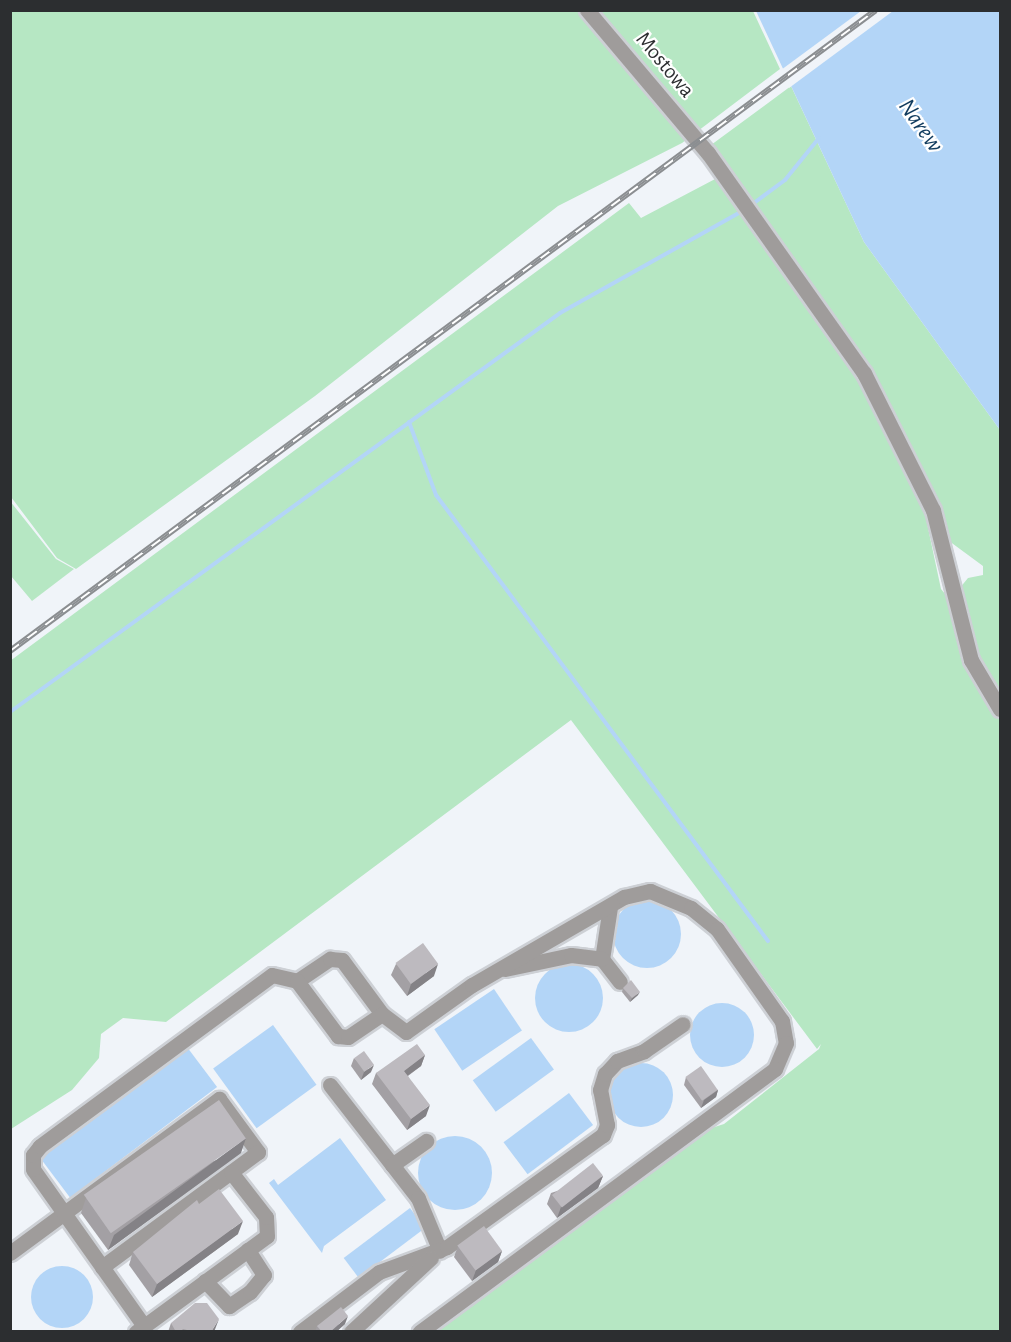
<!DOCTYPE html>
<html>
<head>
<meta charset="utf-8">
<style>
  body { margin:0 }
  #map { position:relative; width:1011px; height:1342px; overflow:hidden; background:#f0f4f9; font-family:"Alegreya Sans",sans-serif }
  div>[style] { position:absolute }
  [style*='--x'] { left:calc(var(--x)*1px); top:calc(var(--y)*1px); width:calc(var(--w)*1px); rotate:calc(var(--a)*1deg) }
  .green>* { inset:0; background:#b6e7c3 }
  .water>* { inset:0; background:#b3d5f7; transform-origin:0 0 }
  .round { border-radius:50% }
  .pier>* { inset:0; background:#f0f4f9 }
  .stream>* { height:4px; margin:-2px; padding:0 2px; transform-origin:2px; border-radius:2px; background:#b3d5f7 }
  .roads { filter:drop-shadow(2px 0 #cdd0d5) drop-shadow(-2px 0 #cdd0d5) drop-shadow(0 2px #cdd0d5) drop-shadow(0 -2px #cdd0d5) }
  .minor>* { height:15px; margin:-7.5px; padding:0 7.5px; transform-origin:7.5px; border-radius:7.5px; background:#9f9c9b }
  .rail>* { height:6px; margin-top:-3px; transform-origin:0; background:repeating-linear-gradient(90deg,#fff 0 11px,#8b8e91 0 22px); box-sizing:border-box; border-block:2px solid #8b8e91 }
  .wall>* { inset:0; background:#a3a0a4 }
  .shaded-wall>* { inset:0; background:#848286 }
  .building>* { inset:0; background:#bdbabf; transform-origin:0 0 }
  span { translate:-50% -50%; white-space:nowrap; text-align:center; line-height:1.15; -webkit-text-stroke:4.5px #fff; paint-order:stroke }
  .street-label { font-size:22px; color:#2c2e30 }
  .water-label { font-size:24px; color:#113c5f; font-style:italic }
  .frame { position:absolute; inset:0; border:12px solid #2c2e30; pointer-events:none }
</style>
</head>
<body>
<div id="map">
  <div class="green">
    <i style="clip-path:polygon(10px 11px,753px 11px,780px 69px,682px 143px,558px 206px,315px 396px,76px 569px,57px 558px,11px 497px)"></i>
    <i style="clip-path:polygon(evenodd,791px 86px,864px 242px,1000px 430px,1000px 700px,966px 661px,1000px 720px,1000px 1331px,433px 1331px,702px 1131px,724px 1124px,819px 1049px,821px 1044px,817px 1049px,571px 720px,166px 1022px,123px 1018px,101px 1034px,99px 1058px,72px 1090px,11px 1129px,10px 661px,629px 203px,641px 218px,717px 178px,711px 145px,791px 86px,924px 509px,945px 538px,983px 566px,983px 575px,968px 578px,959px 589px,954px 605px,941px 589px,924px 509px)"></i>
    <i style="clip-path:polygon(10px 501px,56px 559px,74px 569px,32px 601px,11px 576px)"></i>
  </div>
  <div class="water">
    <i style="clip-path:polygon(756px 11px,1000px 11px,1000px 430px,864px 242px)"></i>
    <i class="round" style="left:613px;top:900px;width:68px;height:68px"></i>
    <i class="round" style="left:535px;top:964px;width:68px;height:68px"></i>
    <i style="left:494px;top:989px;width:50px;height:72px;rotate:56deg"></i>
    <i class="round" style="left:690px;top:1003px;width:64px;height:64px"></i>
    <i style="left:273px;top:1025px;width:74px;height:74px;rotate:54deg"></i>
    <i style="left:531px;top:1038px;width:39px;height:72px;rotate:54deg"></i>
    <i style="left:187px;top:1047px;width:50px;height:184px;rotate:53deg"></i>
    <i class="round" style="left:609px;top:1063px;width:64px;height:64px"></i>
    <i style="left:569px;top:1093px;width:40px;height:82px;rotate:53deg"></i>
    <i class="round" style="left:418px;top:1136px;width:74px;height:74px"></i>
    <i style="clip-path:polygon(340px 1138px,386px 1200px,324px 1246px,322px 1253px,269px 1183px,274px 1179px,278px 1185px)"></i>
    <i style="left:410px;top:1208px;width:25px;height:83px;rotate:53deg"></i>
    <i class="round" style="left:31px;top:1266px;width:62px;height:62px"></i>
  </div>
  <div class="pier">
    <i style="clip-path:polygon(861px 11px,893px 11px,789px 88px,781px 70px)"></i>
  </div>
  <div class="stream">
    <i style="--x:750;--y:206;--w:44;--a:-36.6"></i>
    <i style="--x:785;--y:180;--w:54;--a:-51"></i>
    <i style="--x:409;--y:422;--w:78;--a:69.7"></i>
    <i style="--x:436;--y:495;--w:556;--a:53.34"></i>
    <i style="--x:10;--y:712;--w:679;--a:-35.96"></i>
    <i style="--x:560;--y:313;--w:211;--a:-29.2"></i>
  </div>
  <div class="roads">
    <div class="minor">
      <i style="--x:587;--y:10;--w:187;--a:49.8"></i>
      <i style="--x:708;--y:153;--w:270;--a:54.7"></i>
      <i style="--x:864;--y:373;--w:153;--a:63.3"></i>
      <i style="--x:933;--y:510;--w:155;--a:75.8"></i>
      <i style="--x:971;--y:660;--w:57;--a:59.4"></i>
      <i style="--x:610;--y:907;--w:53;--a:98.7"></i>
      <i style="--x:602;--y:959;--w:29;--a:52"></i>
      <i style="--x:505;--y:969;--w:67;--a:-12"></i>
      <i style="--x:571;--y:955;--w:31;--a:7"></i>
      <i style="--x:297;--y:981;--w:40;--a:-34"></i>
      <i style="--x:330;--y:959;--w:12;--a:5"></i>
      <i style="--x:342;--y:960;--w:67;--a:53.5"></i>
      <i style="--x:330;--y:1085;--w:143;--a:52.1"></i>
      <i style="--x:418;--y:1198;--w:57;--a:67.5"></i>
      <i style="--x:392;--y:1165;--w:42;--a:-35.2"></i>
      <i style="--x:10;--y:1253;--w:260;--a:-36.4"></i>
      <i style="--x:219;--y:1099;--w:66;--a:53.7"></i>
      <i style="--x:258;--y:1152;--w:194;--a:143.6"></i>
      <i style="--x:205;--y:1281;--w:35;--a:46"></i>
      <i style="--x:229;--y:1306;--w:25;--a:-34"></i>
      <i style="--x:250;--y:1292;--w:22;--a:-51"></i>
      <i style="--x:264;--y:1275;--w:30;--a:-123"></i>
      <i style="--x:144;--y:1326;--w:192;--a:-125.3"></i>
      <i style="--x:33;--y:1169;--w:14;--a:-90"></i>
      <i style="--x:33;--y:1155;--w:11;--a:-52"></i>
      <i style="--x:40;--y:1146;--w:288;--a:-36.4"></i>
      <i style="--x:272;--y:975;--w:26;--a:13"></i>
      <i style="--x:297;--y:981;--w:69;--a:53.3"></i>
      <i style="--x:338;--y:1036;--w:10;--a:6"></i>
      <i style="--x:348;--y:1037;--w:41;--a:-34.1"></i>
      <i style="--x:382;--y:1014;--w:30;--a:37"></i>
      <i style="--x:406;--y:1032;--w:81;--a:-35.5"></i>
      <i style="--x:472;--y:985;--w:176;--a:-30.1"></i>
      <i style="--x:624;--y:897;--w:27;--a:-13"></i>
      <i style="--x:650;--y:891;--w:44;--a:22.5"></i>
      <i style="--x:691;--y:908;--w:33;--a:39"></i>
      <i style="--x:717;--y:929;--w:113;--a:54.8"></i>
      <i style="--x:782;--y:1021;--w:22;--a:80"></i>
      <i style="--x:786;--y:1043;--w:28;--a:113"></i>
      <i style="--x:775;--y:1069;--w:442;--a:143.5"></i>
      <i style="--x:136;--y:1332;--w:162;--a:-36.2"></i>
      <i style="--x:267;--y:1236;--w:19;--a:-93"></i>
      <i style="--x:266;--y:1217;--w:57;--a:-127.9"></i>
      <i style="--x:300;--y:1332;--w:99;--a:-37.2"></i>
      <i style="--x:379;--y:1272;--w:72;--a:-20.2"></i>
      <i style="--x:447;--y:1247;--w:192;--a:-35.7"></i>
      <i style="--x:603;--y:1135;--w:11;--a:-68"></i>
      <i style="--x:607;--y:1125;--w:36;--a:-101"></i>
      <i style="--x:600;--y:1090;--w:17;--a:-73"></i>
      <i style="--x:605;--y:1074;--w:18;--a:-47"></i>
      <i style="--x:617;--y:1061;--w:29;--a:-20"></i>
      <i style="--x:644;--y:1051;--w:47;--a:-34.7"></i>
      <i style="--x:351;--y:1332;--w:109;--a:-42.8"></i>
    </div>
  </div>
  <div class="rail">
    <i style="--x:10;--y:651;--w:1077;--a:-36.51"></i>
  </div>
  <div class="wall">
    <i style="clip-path:polygon(396px 964px,434px 976px,407px 996px,391px 975px)"></i>
    <i style="clip-path:polygon(623px 988px,638px 995px,630px 1002px,622px 992px)"></i>
    <i style="clip-path:polygon(425px 1055px,421px 1066px,408px 1076px,426px 1116px,407px 1130px,372px 1084px,376px 1073px)"></i>
    <i style="clip-path:polygon(354px 1058px,371px 1072px,361px 1080px,351px 1066px)"></i>
    <i style="clip-path:polygon(686px 1077px,718px 1090px,716px 1097px,701px 1108px,684px 1085px)"></i>
    <i style="clip-path:polygon(241px 1153px,108px 1250px,81px 1213px,86px 1198px)"></i>
    <i style="clip-path:polygon(603px 1176px,598px 1188px,557px 1218px,547px 1204px,551px 1193px)"></i>
    <i style="clip-path:polygon(199px 1204px,238px 1234px,152px 1297px,129px 1265px,133px 1252px)"></i>
    <i style="clip-path:polygon(458px 1246px,502px 1251px,498px 1262px,472px 1281px,454px 1257px)"></i>
    <i style="clip-path:polygon(171px 1323px,215px 1330px,214px 1332px,168px 1332px)"></i>
    <i style="clip-path:polygon(345px 1324px,336px 1332px,315px 1332px,317px 1326px)"></i>
  </div>
  <div class="shaded-wall">
    <i style="clip-path:polygon(438px 964px,434px 976px,407px 996px,411px 984px)"></i>
    <i style="clip-path:polygon(640px 992px,638px 995px,630px 1002px,632px 998px)"></i>
    <i style="clip-path:polygon(425px 1055px,421px 1066px,400px 1081px,404px 1071px)"></i>
    <i style="clip-path:polygon(374px 1065px,371px 1072px,361px 1080px,364px 1072px)"></i>
    <i style="clip-path:polygon(718px 1090px,716px 1097px,701px 1108px,704px 1100px)"></i>
    <i style="clip-path:polygon(430px 1105px,426px 1116px,407px 1130px,411px 1119px)"></i>
    <i style="clip-path:polygon(246px 1138px,241px 1153px,108px 1250px,114px 1235px)"></i>
    <i style="clip-path:polygon(603px 1176px,598px 1188px,557px 1218px,561px 1207px)"></i>
    <i style="clip-path:polygon(243px 1221px,238px 1234px,152px 1297px,157px 1284px)"></i>
    <i style="clip-path:polygon(502px 1251px,498px 1262px,472px 1281px,476px 1270px)"></i>
    <i style="clip-path:polygon(348px 1316px,345px 1324px,336px 1332px,330px 1332px)"></i>
    <i style="clip-path:polygon(219px 1319px,214px 1332px,211px 1332px)"></i>
  </div>
  <div class="building">
    <i style="left:423px;top:943px;width:26px;height:34px;rotate:54deg"></i>
    <i style="clip-path:polygon(631px 980px,640px 992px,632px 998px,623px 988px)"></i>
    <i style="clip-path:polygon(417px 1044px,425px 1055px,404px 1071px,430px 1105px,411px 1119px,376px 1073px)"></i>
    <i style="left:364px;top:1051px;width:17px;height:12px;rotate:54deg"></i>
    <i style="left:701px;top:1066px;width:29px;height:19px;rotate:55deg"></i>
    <i style="left:219px;top:1100px;width:47px;height:165px;rotate:55deg"></i>
    <i style="left:593px;top:1163px;width:16px;height:52px;rotate:52deg"></i>
    <i style="clip-path:polygon(219px 1189px,243px 1221px,157px 1284px,133px 1252px,197px 1200px,199px 1204px)"></i>
    <i style="left:484px;top:1226px;width:31px;height:33px;rotate:54deg"></i>
    <i style="clip-path:polygon(195px 1303px,207px 1303px,219px 1319px,211px 1332px,195px 1332px,183px 1329px,180px 1332px,176px 1332px,171px 1323px)"></i>
    <i style="clip-path:polygon(341px 1307px,348px 1316px,330px 1332px,322px 1332px,317px 1326px)"></i>
  </div>
  <div class="street-label">
    <span style="left:665px;top:65px;rotate:50deg">Mostowa</span>
  </div>
  <div class="water-label">
    <span style="left:920px;top:126px;rotate:55deg">Narew</span>
  </div>
  <div class="frame"></div>
</div>
</body>
</html>
